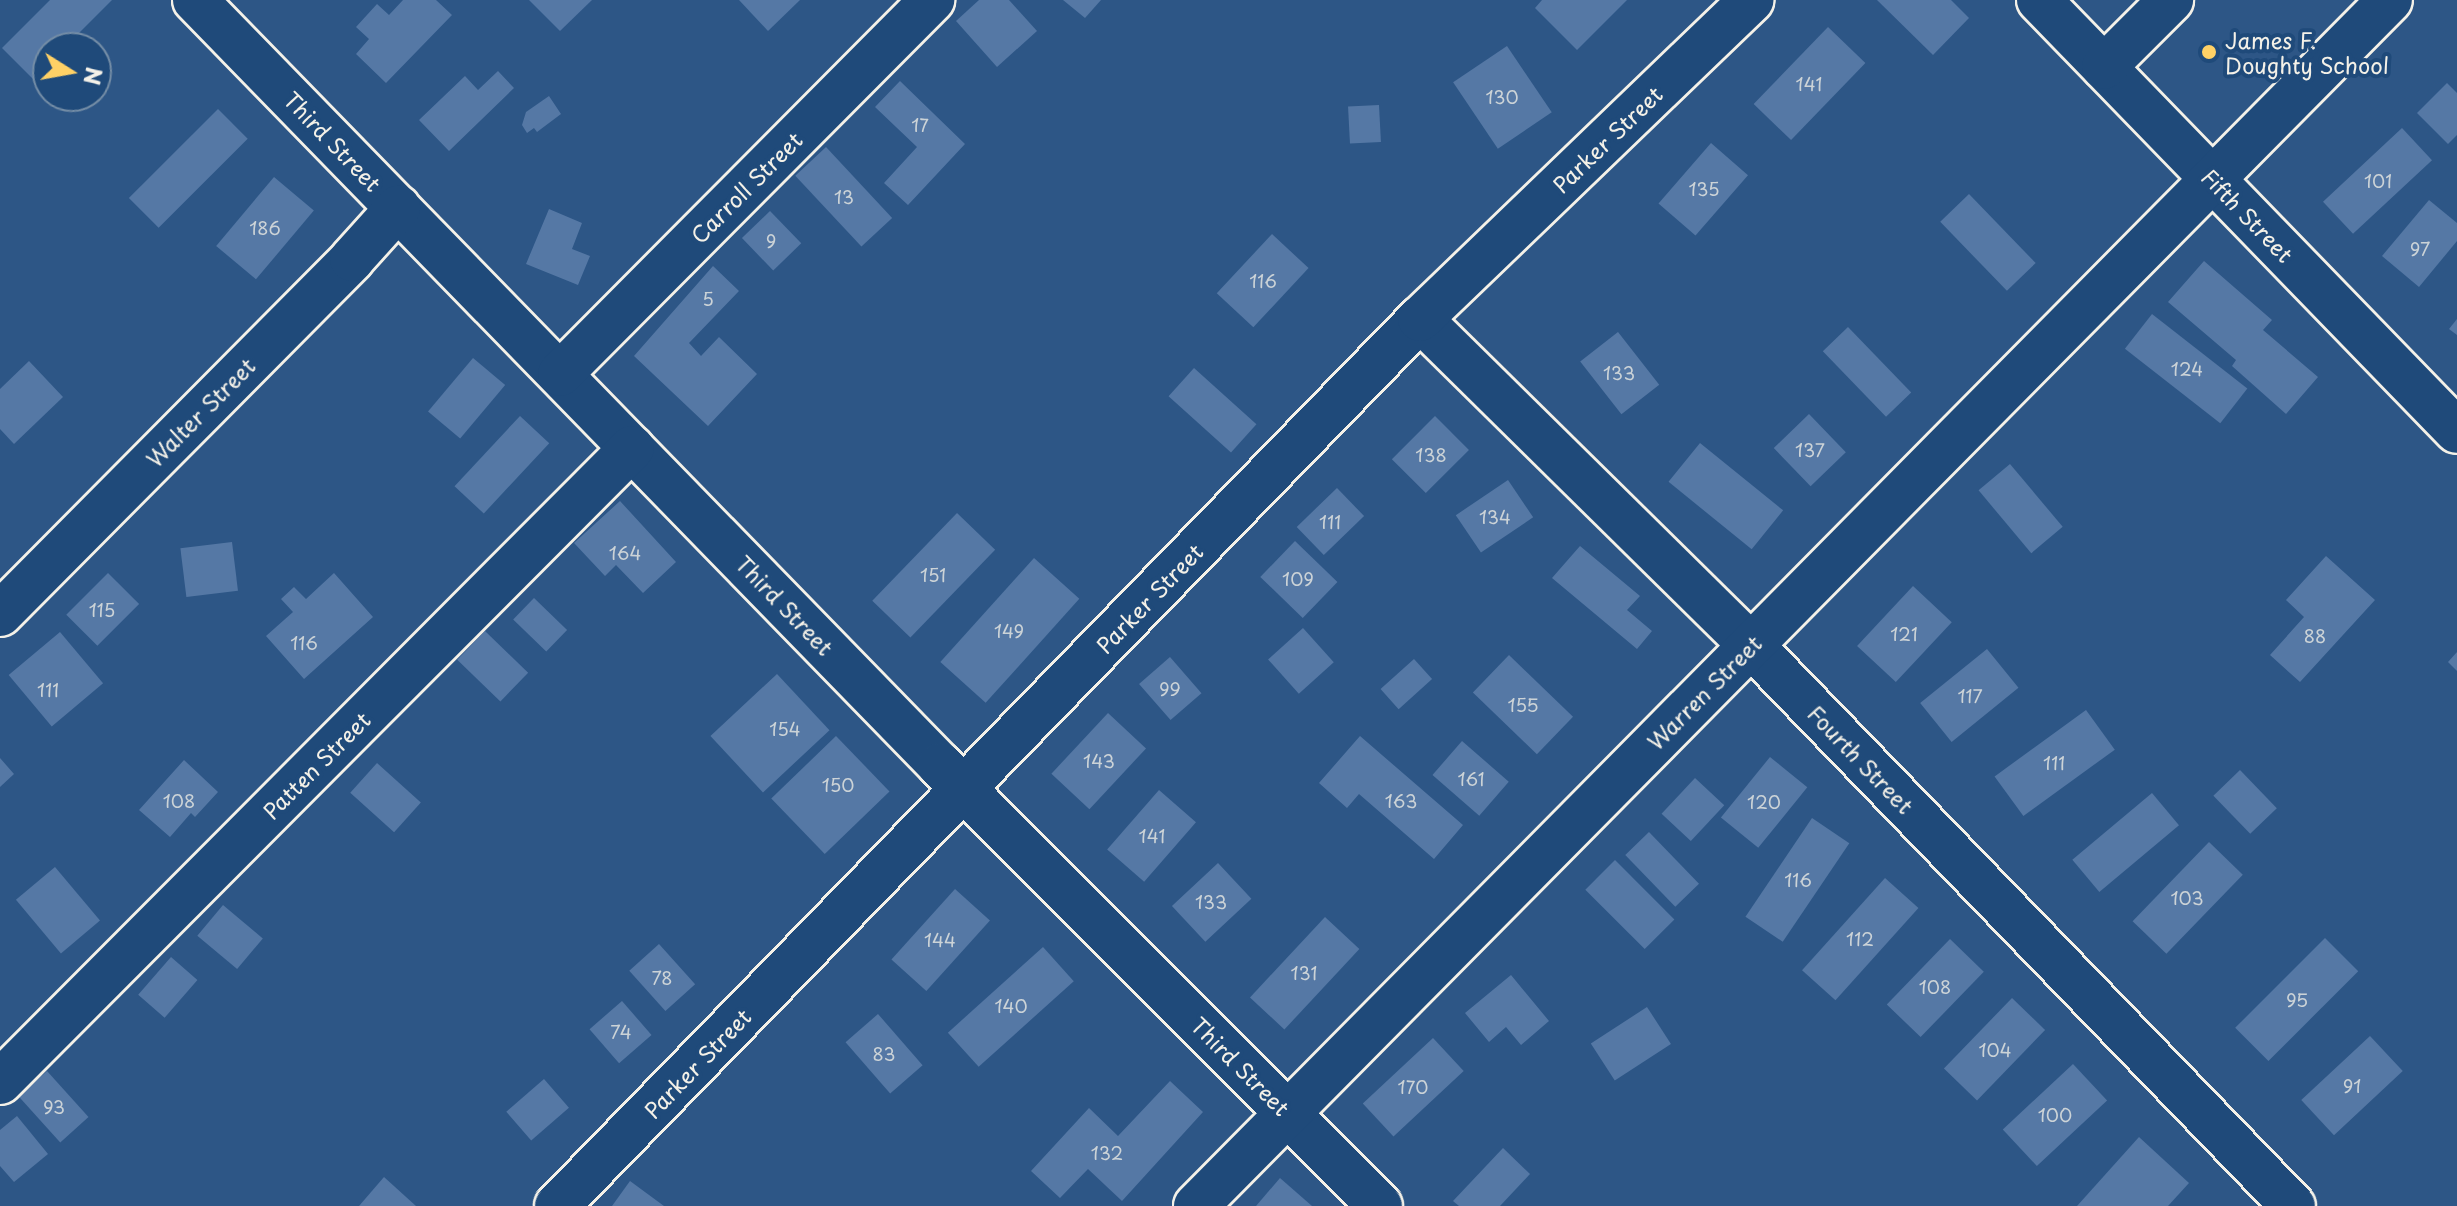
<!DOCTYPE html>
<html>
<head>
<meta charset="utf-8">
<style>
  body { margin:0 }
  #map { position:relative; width:2457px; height:1206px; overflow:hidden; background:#2d5686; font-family:"Playpen Sans",sans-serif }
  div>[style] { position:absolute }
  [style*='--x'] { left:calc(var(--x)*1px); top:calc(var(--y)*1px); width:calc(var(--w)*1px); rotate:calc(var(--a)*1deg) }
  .building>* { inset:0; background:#5578a5; transform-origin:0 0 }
  .roads { filter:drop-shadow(2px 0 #f4f1e8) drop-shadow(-2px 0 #f4f1e8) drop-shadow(0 2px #f4f1e8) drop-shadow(0 -2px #f4f1e8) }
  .minor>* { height:44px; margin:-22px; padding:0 22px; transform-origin:22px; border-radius:22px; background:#1f4a7a }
  .dots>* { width:22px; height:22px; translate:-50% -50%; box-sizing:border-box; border:4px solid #1f4a7a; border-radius:50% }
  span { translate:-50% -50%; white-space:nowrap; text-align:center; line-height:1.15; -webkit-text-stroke:8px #1f4a7a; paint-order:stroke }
  .number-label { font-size:18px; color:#ccd3d7 }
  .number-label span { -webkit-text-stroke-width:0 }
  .poi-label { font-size:22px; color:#f4f1e8 }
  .left { translate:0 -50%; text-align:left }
  .street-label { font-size:22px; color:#f4f1e8 }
  .north { position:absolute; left:32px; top:32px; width:80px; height:80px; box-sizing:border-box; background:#1f4a7a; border:2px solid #748da6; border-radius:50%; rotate:101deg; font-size:22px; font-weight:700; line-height:32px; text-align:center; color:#f4f1e8 }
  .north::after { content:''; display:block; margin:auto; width:28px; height:36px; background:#ffd166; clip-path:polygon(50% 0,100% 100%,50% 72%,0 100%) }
</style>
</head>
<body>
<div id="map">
  <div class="building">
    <i style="clip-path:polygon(50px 0,112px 0,64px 48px,48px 48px,48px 65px,33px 79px,2px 48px)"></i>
    <i style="clip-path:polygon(403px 0,436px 0,452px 15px,386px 83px,356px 54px,369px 39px,356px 27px,377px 4px,389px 15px)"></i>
    <i style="clip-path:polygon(529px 0,592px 0,560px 31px)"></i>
    <i style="clip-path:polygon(739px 0,800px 0,768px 31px)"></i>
    <i style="clip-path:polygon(979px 0,1009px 0,1037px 31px,997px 67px,956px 21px)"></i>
    <i style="clip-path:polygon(1063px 0,1101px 0,1085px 18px)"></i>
    <i style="clip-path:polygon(1542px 0,1627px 0,1577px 50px,1535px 8px)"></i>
    <i style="clip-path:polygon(1877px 0,1951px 0,1969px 18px,1933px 55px)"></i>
    <i style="left:1828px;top:27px;width:52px;height:107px;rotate:44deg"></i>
    <i style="left:1507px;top:46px;width:80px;height:65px;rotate:56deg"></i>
    <i style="clip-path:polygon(498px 71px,514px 88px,449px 151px,419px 120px,465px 76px,478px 90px)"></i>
    <i style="clip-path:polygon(900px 81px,965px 144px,908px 205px,884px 183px,917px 147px,875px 107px)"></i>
    <i style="clip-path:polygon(2447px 83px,2457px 93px,2457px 135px,2448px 144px,2417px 113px)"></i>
    <i style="clip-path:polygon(549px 96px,561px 114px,537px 132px,534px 128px,527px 133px,522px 125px,526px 112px)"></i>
    <i style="left:1379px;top:105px;width:37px;height:31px;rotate:87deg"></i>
    <i style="left:218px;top:109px;width:42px;height:126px;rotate:45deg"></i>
    <i style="left:2402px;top:128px;width:44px;height:108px;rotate:47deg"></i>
    <i style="left:1711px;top:143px;width:49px;height:80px;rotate:41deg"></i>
    <i style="left:826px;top:147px;width:97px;height:42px;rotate:47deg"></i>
    <i style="left:274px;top:177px;width:52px;height:90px;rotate:40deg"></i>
    <i style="left:1969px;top:194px;width:96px;height:40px;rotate:46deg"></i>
    <i style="clip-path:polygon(2429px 200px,2457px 223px,2457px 241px,2419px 287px,2382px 256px)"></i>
    <i style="clip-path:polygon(549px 209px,582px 223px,572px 249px,590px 256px,578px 285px,526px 264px)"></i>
    <i style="left:770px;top:211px;width:45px;height:39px;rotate:46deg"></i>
    <i style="left:1272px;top:234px;width:50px;height:81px;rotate:43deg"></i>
    <i style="clip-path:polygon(2204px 261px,2272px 320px,2263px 330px,2318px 377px,2286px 414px,2232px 366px,2236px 360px,2168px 302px)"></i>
    <i style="clip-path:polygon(713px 266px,739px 291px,689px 343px,701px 356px,719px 337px,757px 374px,708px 426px,634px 356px)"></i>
    <i style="left:2152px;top:314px;width:121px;height:44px;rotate:38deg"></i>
    <i style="clip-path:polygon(2457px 319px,2457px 335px,2449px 329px)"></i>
    <i style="left:1848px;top:327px;width:91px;height:35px;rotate:46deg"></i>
    <i style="left:1618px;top:332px;width:67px;height:48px;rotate:52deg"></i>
    <i style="left:473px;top:358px;width:42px;height:70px;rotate:40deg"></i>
    <i style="clip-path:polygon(29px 361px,63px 397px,14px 444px,0 429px,0 389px)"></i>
    <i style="left:1194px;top:368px;width:84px;height:38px;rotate:42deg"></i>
    <i style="left:1809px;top:414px;width:53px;height:49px;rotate:46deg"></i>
    <i style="left:520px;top:416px;width:40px;height:96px;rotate:43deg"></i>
    <i style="left:1435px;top:416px;width:48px;height:61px;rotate:45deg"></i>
    <i style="left:1700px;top:443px;width:107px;height:50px;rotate:39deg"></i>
    <i style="left:2010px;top:464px;width:82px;height:41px;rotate:50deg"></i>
    <i style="left:1508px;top:480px;width:45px;height:63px;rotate:56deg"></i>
    <i style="left:1337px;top:488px;width:39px;height:56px;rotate:46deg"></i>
    <i style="clip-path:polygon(620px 501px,676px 562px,643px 593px,616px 565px,605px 576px,574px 543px)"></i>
    <i style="left:957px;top:513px;width:53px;height:122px;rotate:44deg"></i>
    <i style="left:1295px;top:541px;width:59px;height:50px;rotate:44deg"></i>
    <i style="left:232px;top:542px;width:49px;height:52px;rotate:83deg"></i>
    <i style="clip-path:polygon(1580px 546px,1640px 596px,1627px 610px,1652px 631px,1637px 649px,1552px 578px)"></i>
    <i style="clip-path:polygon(2326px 556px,2375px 600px,2300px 682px,2270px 655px,2304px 617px,2286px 600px)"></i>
    <i style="left:1034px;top:558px;width:61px;height:140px;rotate:42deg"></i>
    <i style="left:108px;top:573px;width:44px;height:59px;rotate:45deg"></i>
    <i style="clip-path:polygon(334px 573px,373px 617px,304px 679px,266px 636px,293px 612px,281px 599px,294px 587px,306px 599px)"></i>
    <i style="left:1913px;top:586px;width:53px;height:82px;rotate:43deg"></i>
    <i style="left:534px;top:598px;width:46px;height:30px;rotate:44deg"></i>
    <i style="left:1303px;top:628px;width:46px;height:47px;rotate:48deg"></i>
    <i style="left:485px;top:631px;width:60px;height:40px;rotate:44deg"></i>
    <i style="left:60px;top:632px;width:67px;height:67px;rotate:50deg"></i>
    <i style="left:1987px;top:649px;width:50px;height:86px;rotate:51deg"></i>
    <i style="clip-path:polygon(2457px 652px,2457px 671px,2448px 662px)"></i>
    <i style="left:1509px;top:655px;width:89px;height:52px;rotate:44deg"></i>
    <i style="left:1170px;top:657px;width:48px;height:41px;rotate:49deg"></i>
    <i style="left:1414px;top:659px;width:27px;height:45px;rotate:48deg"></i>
    <i style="left:777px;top:674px;width:77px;height:91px;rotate:47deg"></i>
    <i style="left:2086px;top:710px;width:49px;height:113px;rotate:54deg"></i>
    <i style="left:1108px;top:713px;width:52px;height:83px;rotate:43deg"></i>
    <i style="left:836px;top:736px;width:77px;height:90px;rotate:46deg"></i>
    <i style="clip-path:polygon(1360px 736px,1463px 825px,1434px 859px,1359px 794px,1347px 808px,1319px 783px)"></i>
    <i style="left:1462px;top:741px;width:62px;height:45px;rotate:41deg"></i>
    <i style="left:1770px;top:757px;width:48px;height:78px;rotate:39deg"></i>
    <i style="clip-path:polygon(0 758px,14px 774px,0 787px)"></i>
    <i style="clip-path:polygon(184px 760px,218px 792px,195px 817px,191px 813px,170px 837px,139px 810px)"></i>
    <i style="left:377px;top:763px;width:59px;height:40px;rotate:42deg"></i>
    <i style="left:2240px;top:770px;width:53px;height:37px;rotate:46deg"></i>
    <i style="left:1695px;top:778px;width:40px;height:49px;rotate:43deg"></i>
    <i style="left:1159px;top:790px;width:49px;height:79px;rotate:41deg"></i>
    <i style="left:2152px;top:793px;width:42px;height:104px;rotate:50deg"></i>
    <i style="left:1812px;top:818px;width:45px;height:119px;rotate:34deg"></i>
    <i style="left:1649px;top:832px;width:72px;height:33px;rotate:46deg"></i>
    <i style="left:2209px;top:842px;width:47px;height:110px;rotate:44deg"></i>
    <i style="left:1615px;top:860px;width:84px;height:42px;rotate:45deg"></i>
    <i style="left:1218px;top:863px;width:49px;height:63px;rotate:47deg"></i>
    <i style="left:55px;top:867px;width:70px;height:51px;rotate:50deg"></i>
    <i style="left:1885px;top:878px;width:45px;height:124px;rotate:42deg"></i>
    <i style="left:955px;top:889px;width:47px;height:95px;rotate:42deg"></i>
    <i style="left:223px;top:905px;width:52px;height:40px;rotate:40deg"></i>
    <i style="left:1325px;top:917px;width:47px;height:110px;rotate:43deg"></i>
    <i style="left:2325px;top:938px;width:47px;height:127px;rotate:45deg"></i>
    <i style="left:1950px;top:939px;width:47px;height:91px;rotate:44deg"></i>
    <i style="left:659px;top:944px;width:54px;height:40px;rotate:48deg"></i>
    <i style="left:1043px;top:947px;width:46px;height:128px;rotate:48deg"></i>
    <i style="left:171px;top:957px;width:35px;height:50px;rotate:41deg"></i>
    <i style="clip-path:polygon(1511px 975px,1549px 1021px,1521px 1045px,1506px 1027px,1489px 1042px,1465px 1013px)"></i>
    <i style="left:2012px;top:998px;width:46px;height:98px;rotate:44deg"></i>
    <i style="left:622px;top:1001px;width:45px;height:43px;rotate:49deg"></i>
    <i style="left:1647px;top:1007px;width:44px;height:67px;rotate:57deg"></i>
    <i style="left:878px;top:1014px;width:68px;height:43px;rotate:49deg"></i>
    <i style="left:2370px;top:1036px;width:48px;height:94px;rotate:47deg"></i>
    <i style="left:1433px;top:1038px;width:45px;height:96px;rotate:47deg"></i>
    <i style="left:2073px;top:1064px;width:50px;height:96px;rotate:47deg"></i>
    <i style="left:47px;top:1071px;width:62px;height:38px;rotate:48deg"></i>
    <i style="left:544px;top:1079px;width:38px;height:50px;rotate:49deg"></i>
    <i style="clip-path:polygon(1170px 1081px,1203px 1112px,1122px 1201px,1088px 1169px,1060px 1198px,1031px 1171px,1089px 1108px,1118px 1136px)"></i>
    <i style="clip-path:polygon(17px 1116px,48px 1154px,14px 1182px,0 1166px,0 1130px)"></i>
    <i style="clip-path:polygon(2139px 1137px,2189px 1183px,2168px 1206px,2077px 1206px)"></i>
    <i style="clip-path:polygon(1503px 1148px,1530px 1174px,1500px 1206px,1459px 1206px,1453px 1201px)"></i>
    <i style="clip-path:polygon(384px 1177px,416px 1206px,359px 1206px)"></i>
    <i style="clip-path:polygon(1280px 1178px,1312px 1206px,1256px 1206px)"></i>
    <i style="clip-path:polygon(630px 1181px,664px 1206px,612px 1206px)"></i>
  </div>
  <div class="roads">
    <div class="minor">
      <i style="--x:195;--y:0;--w:1068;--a:45.76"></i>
      <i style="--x:940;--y:765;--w:623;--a:45.07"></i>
      <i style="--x:2039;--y:0;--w:600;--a:45.88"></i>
      <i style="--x:2104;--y:67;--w:95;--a:-45"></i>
      <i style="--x:1420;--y:319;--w:465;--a:44.6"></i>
      <i style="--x:1751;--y:645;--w:780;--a:45.99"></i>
      <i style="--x:560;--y:374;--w:528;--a:-45.15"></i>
      <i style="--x:0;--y:614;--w:500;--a:-45.2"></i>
      <i style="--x:352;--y:259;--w:69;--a:-48"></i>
      <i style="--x:0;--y:1082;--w:895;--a:-45.09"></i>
      <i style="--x:557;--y:1206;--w:1238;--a:-45.79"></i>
      <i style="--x:1420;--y:319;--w:460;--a:-43.9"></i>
      <i style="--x:1196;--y:1206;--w:1697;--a:-45.29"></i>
    </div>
  </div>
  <div class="dots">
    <i style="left:2209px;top:52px;background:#ffd166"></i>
  </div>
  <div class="number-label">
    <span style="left:1809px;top:84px">141</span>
    <span style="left:1502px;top:97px">130</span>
    <span style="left:920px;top:125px">17</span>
    <span style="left:2378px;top:181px">101</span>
    <span style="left:1704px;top:189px">135</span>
    <span style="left:844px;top:197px">13</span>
    <span style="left:265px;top:228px">186</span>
    <span style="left:771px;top:241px">9</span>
    <span style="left:2420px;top:249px">97</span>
    <span style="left:1263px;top:281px">116</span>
    <span style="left:708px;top:299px">5</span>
    <span style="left:2187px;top:369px">124</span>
    <span style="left:1619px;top:373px">133</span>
    <span style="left:1810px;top:450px">137</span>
    <span style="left:1431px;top:455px">138</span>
    <span style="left:1495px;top:517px">134</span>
    <span style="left:1330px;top:522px">111</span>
    <span style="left:625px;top:553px">164</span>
    <span style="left:933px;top:575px">151</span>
    <span style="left:1298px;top:579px">109</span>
    <span style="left:102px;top:610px">115</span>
    <span style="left:1009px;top:631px">149</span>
    <span style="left:1904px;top:634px">121</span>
    <span style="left:2315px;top:636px">88</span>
    <span style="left:304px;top:643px">116</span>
    <span style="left:1170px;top:689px">99</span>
    <span style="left:48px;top:690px">111</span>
    <span style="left:1970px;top:696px">117</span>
    <span style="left:1523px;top:705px">155</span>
    <span style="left:785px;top:729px">154</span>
    <span style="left:1099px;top:761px">143</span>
    <span style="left:2054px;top:763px">111</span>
    <span style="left:1471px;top:779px">161</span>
    <span style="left:838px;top:785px">150</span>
    <span style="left:179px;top:801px">108</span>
    <span style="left:1401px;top:801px">163</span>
    <span style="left:1764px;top:802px">120</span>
    <span style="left:1152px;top:836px">141</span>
    <span style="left:1798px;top:880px">116</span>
    <span style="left:2187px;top:898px">103</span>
    <span style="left:1211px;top:902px">133</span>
    <span style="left:1860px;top:939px">112</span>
    <span style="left:940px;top:940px">144</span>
    <span style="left:1304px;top:973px">131</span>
    <span style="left:662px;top:978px">78</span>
    <span style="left:1935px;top:987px">108</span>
    <span style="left:2297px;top:1000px">95</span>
    <span style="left:1011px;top:1006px">140</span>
    <span style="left:621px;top:1032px">74</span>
    <span style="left:1995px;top:1050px">104</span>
    <span style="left:884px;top:1054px">83</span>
    <span style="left:2352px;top:1086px">91</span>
    <span style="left:1413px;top:1087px">170</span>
    <span style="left:54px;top:1107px">93</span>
    <span style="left:2055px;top:1115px">100</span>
    <span style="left:1107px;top:1153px">132</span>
  </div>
  <div class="poi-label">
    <span class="left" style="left:2225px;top:52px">James F.<br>Doughty School</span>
  </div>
  <div class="street-label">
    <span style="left:1607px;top:139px;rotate:-44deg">Parker Street</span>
    <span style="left:333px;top:141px;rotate:46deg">Third Street</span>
    <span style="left:746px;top:187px;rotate:-45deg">Carroll Street</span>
    <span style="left:2248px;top:215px;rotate:46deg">Fifth Street</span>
    <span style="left:200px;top:412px;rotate:-45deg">Walter Street</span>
    <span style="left:1149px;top:598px;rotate:-46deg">Parker Street</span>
    <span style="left:785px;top:605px;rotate:46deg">Third Street</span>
    <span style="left:1704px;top:692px;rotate:-45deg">Warren Street</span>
    <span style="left:1861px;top:759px;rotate:46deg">Fourth Street</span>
    <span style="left:316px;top:765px;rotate:-45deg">Patten Street</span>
    <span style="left:697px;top:1063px;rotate:-46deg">Parker Street</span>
    <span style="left:1241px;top:1066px;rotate:45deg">Third Street</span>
  </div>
  <div class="north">N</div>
</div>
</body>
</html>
